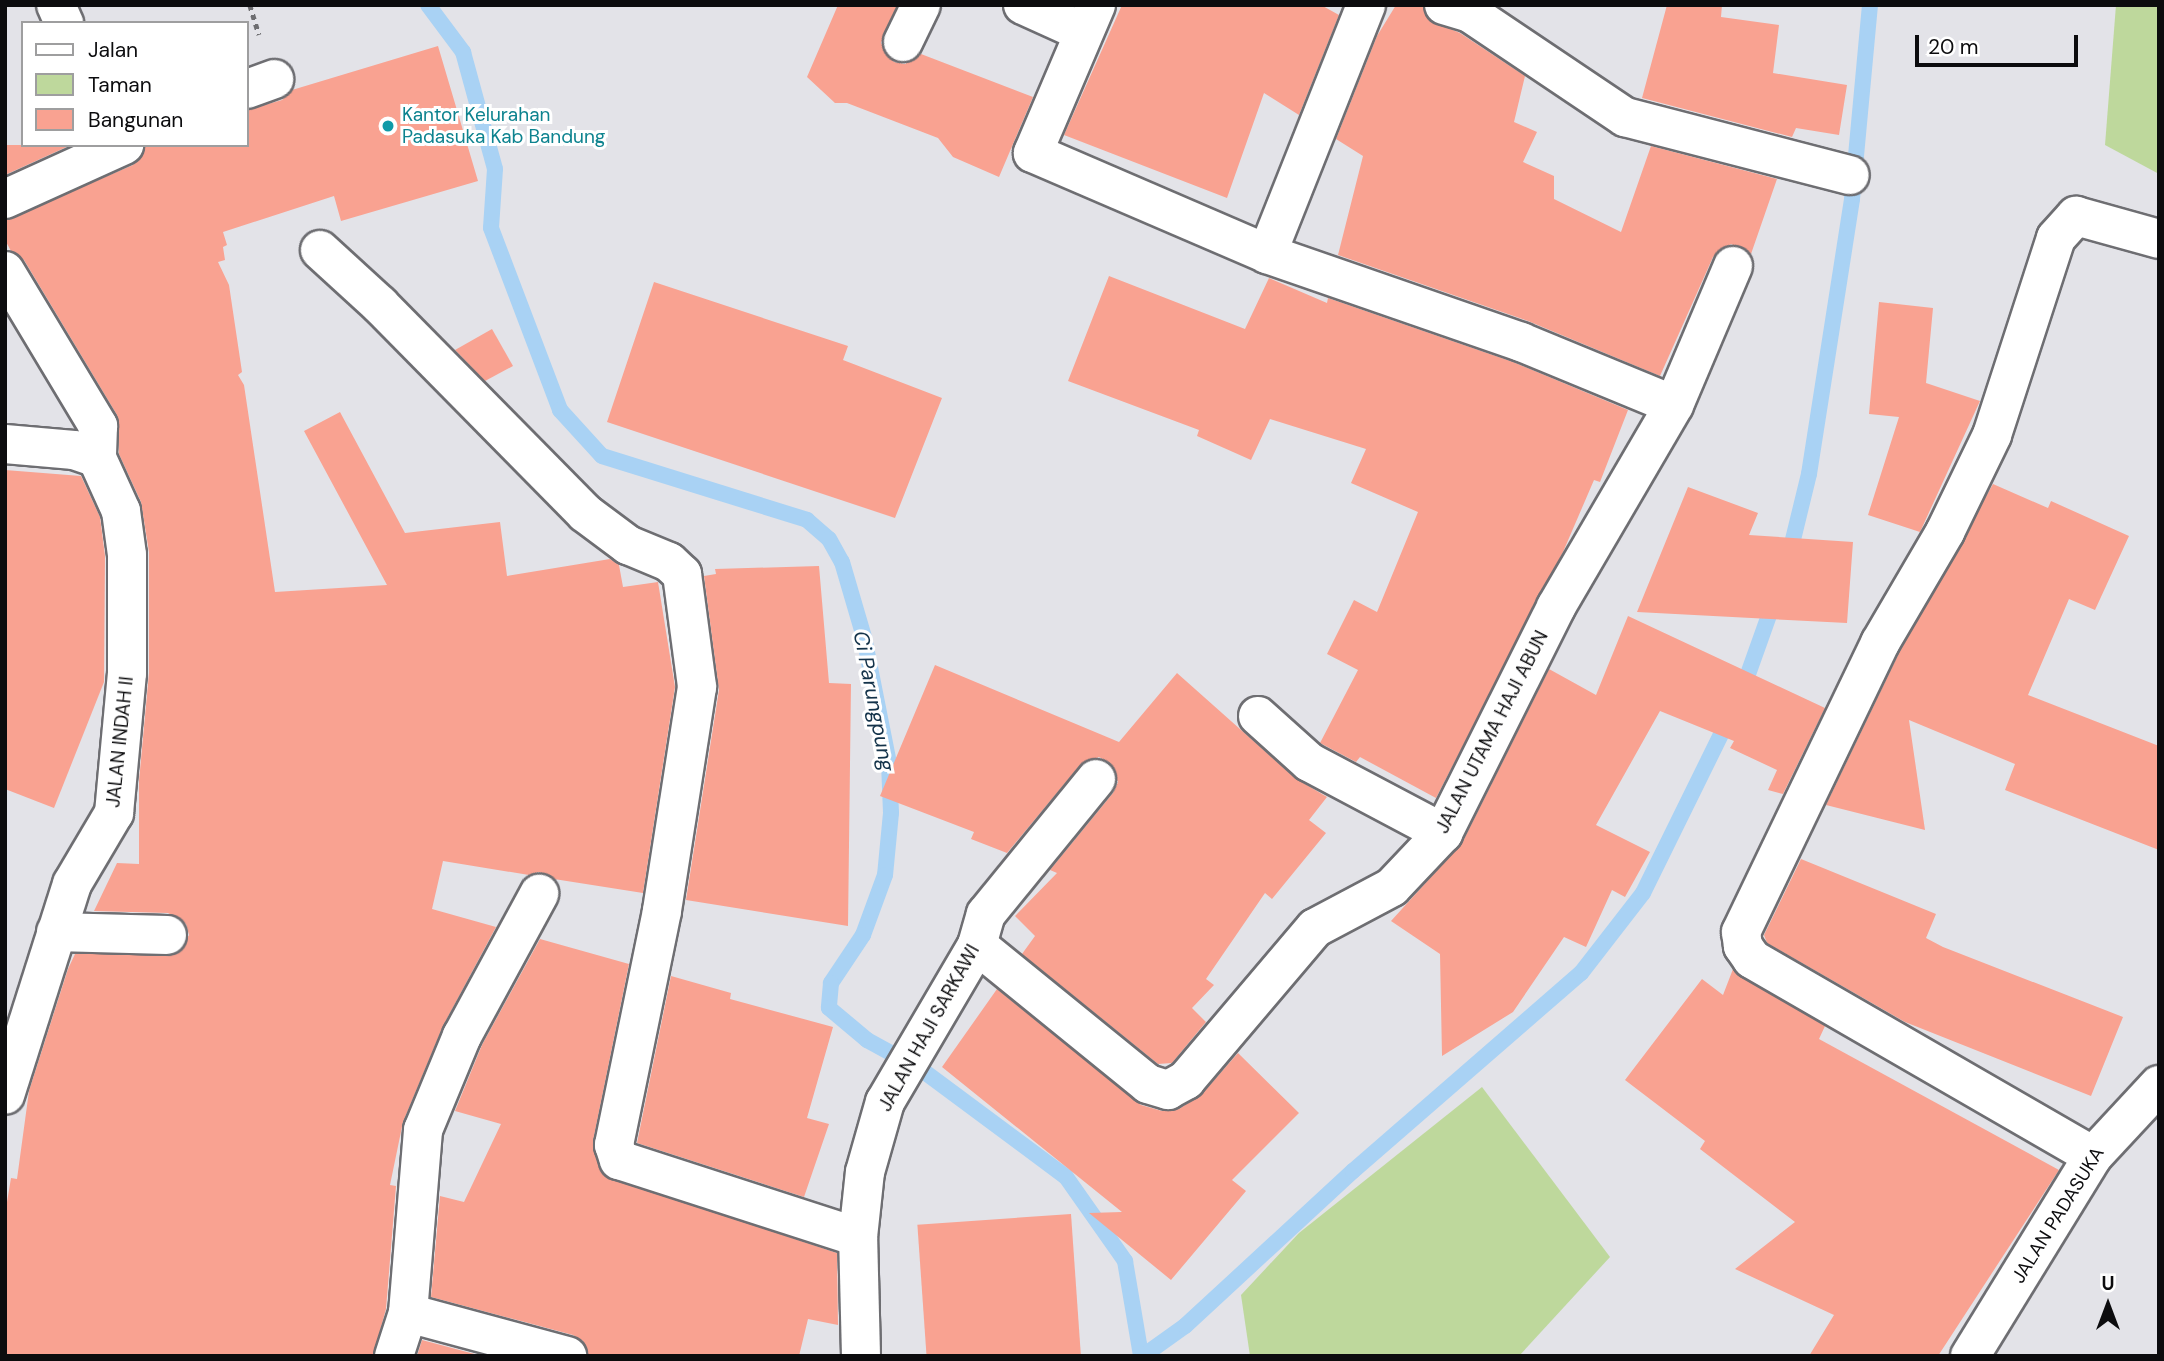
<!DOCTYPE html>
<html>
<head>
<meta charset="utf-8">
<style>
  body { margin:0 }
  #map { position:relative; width:2164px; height:1361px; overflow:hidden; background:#e3e3e8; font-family:"DM Sans",sans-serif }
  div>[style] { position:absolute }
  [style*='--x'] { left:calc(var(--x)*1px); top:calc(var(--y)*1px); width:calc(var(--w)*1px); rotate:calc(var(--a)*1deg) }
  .green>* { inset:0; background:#bed89c }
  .stream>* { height:16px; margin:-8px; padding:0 8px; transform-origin:8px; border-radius:8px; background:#a9d2f4 }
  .building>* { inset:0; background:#f9a291; transform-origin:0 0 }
  .path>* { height:4.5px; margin-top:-2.25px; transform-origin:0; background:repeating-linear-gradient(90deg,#6e6e71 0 5px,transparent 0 10px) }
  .roads { filter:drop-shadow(2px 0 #6e6e72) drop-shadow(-2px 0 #6e6e72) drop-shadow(0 2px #6e6e72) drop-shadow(0 -2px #6e6e72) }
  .street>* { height:38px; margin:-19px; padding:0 19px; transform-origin:19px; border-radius:19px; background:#fff }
  .secondary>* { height:38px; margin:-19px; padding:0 19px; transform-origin:19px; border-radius:19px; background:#fff }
  .dots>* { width:19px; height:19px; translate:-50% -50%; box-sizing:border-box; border:4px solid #fff; border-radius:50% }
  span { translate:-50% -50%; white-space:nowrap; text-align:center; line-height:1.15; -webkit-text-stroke:6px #fff; paint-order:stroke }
  .culture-label { font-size:19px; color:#0d838f }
  .left { translate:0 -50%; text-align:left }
  .street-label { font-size:19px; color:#0c0c0e }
  .water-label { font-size:21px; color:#14334a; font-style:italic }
  .frame { position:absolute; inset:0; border:7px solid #0c0c0e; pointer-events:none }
  .legend { position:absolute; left:21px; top:21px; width:228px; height:126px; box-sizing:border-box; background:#fff; border:2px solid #9e9e9f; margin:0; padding:9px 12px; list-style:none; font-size:21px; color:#0c0c0e }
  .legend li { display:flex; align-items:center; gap:14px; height:35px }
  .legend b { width:35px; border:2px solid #9e9e9f }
  .north { position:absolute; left:2073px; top:1270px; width:70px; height:70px; -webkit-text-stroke:5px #fff; paint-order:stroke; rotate:0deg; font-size:19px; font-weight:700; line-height:28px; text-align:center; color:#0c0c0e }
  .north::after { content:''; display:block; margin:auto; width:24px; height:32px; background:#0c0c0e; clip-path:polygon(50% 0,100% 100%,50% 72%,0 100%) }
  .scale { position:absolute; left:1915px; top:35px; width:163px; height:32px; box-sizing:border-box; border:4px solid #0c0c0e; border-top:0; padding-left:9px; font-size:21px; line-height:24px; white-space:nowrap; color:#0c0c0e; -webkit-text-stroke:5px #fff; paint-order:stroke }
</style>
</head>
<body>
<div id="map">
  <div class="green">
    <i style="clip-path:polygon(2116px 5px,2159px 5px,2159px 174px,2105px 145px)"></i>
    <i style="clip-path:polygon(1482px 1087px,1610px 1257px,1519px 1356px,1250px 1356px,1241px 1295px,1299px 1233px)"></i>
  </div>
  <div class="stream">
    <i style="--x:428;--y:5;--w:59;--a:53.3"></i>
    <i style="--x:463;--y:52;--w:121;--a:74.7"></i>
    <i style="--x:495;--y:169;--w:59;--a:93.9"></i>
    <i style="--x:491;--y:228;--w:195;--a:69.2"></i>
    <i style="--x:560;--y:410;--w:62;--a:47.6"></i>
    <i style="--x:602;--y:456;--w:215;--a:17.3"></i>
    <i style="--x:807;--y:520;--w:29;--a:41"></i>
    <i style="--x:829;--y:539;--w:26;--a:61"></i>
    <i style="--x:842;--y:562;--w:78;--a:73.7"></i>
    <i style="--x:864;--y:637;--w:128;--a:78.8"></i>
    <i style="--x:889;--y:763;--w:50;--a:87.7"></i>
    <i style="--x:891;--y:813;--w:62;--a:95.5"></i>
    <i style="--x:885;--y:875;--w:64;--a:110.1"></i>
    <i style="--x:863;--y:935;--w:58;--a:123.7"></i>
    <i style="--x:831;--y:983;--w:25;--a:95"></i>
    <i style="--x:829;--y:1008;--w:50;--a:40.1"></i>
    <i style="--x:867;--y:1040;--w:63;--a:28.6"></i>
    <i style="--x:922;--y:1070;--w:179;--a:36.6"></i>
    <i style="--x:1066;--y:1177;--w:103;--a:54.9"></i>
    <i style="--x:1125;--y:1261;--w:96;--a:80.4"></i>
    <i style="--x:1789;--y:556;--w:84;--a:-76.3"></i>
    <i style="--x:1809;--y:474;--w:278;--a:-81.1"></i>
    <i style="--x:1852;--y:199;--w:195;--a:-84.7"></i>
    <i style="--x:1742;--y:691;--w:96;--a:-70.4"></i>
    <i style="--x:1143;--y:1356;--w:52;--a:-35.5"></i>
    <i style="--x:1185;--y:1326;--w:229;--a:-42.7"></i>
    <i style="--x:1353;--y:1171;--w:302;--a:-41"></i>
    <i style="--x:1581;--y:973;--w:101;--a:-52.2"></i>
    <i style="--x:1643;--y:893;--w:195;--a:-63.8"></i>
  </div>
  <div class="building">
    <i style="clip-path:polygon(838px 5px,897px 5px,881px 43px,894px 62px,905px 64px,921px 54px,1033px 97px,999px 177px,953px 157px,938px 138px,847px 103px,835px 103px,807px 77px)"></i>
    <i style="clip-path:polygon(1122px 5px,1321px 5px,1339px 15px,1299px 115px,1264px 93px,1227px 198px,1064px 135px)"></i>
    <i style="clip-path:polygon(1396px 5px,1423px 5px,1429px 20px,1460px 33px,1525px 76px,1514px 122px,1537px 132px,1523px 162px,1554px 176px,1554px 199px,1621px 232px,1651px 146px,1777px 179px,1751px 254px,1731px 244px,1713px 257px,1660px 376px,1528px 321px,1338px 255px,1363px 156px,1336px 139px,1377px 36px)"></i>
    <i style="clip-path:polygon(1667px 5px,1722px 5px,1721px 17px,1779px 25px,1773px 73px,1847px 85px,1839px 135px,1796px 128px,1792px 137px,1642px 98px)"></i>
    <i style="clip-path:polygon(438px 46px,478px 181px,341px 221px,334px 196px,223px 232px,227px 245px,223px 247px,225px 260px,218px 262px,229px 285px,242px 372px,238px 375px,244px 385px,275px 592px,387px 585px,304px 431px,340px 412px,405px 533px,500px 522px,507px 576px,610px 559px,619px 565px,623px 587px,658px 582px,675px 687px,643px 893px,554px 879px,539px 872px,529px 875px,443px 861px,432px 909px,496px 927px,443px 1026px,403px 1122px,390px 1185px,396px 1186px,386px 1309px,373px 1356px,5px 1356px,5px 1214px,11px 1178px,17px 1179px,29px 1091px,68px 969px,75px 954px,177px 954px,189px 935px,186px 924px,168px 913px,94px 911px,117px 863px,139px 864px,139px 781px,149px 673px,149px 552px,141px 502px,119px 454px,117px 415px,24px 260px,11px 251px,5px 240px,5px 220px,133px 165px,146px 145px,247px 145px,247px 110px,282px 100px,292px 90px)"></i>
    <i style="clip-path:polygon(5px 145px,71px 145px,5px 175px)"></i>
    <i style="clip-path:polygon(1109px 276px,1245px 329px,1269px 278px,1327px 303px,1328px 298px,1513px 362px,1628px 410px,1600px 482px,1594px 480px,1563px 552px,1436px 798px,1360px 757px,1356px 762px,1320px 743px,1358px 670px,1327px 654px,1354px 600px,1377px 612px,1418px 512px,1351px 483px,1366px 449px,1270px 419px,1251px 460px,1197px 436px,1199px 430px,1068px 381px)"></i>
    <i style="clip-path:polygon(654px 282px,848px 346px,843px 360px,942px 398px,895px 518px,607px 422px)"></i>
    <i style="clip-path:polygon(1879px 302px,1933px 308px,1926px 383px,1980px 401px,1920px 532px,1868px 515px,1899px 417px,1869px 414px)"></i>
    <i style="clip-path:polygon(492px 329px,513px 366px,485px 381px,455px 350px)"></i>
    <i style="clip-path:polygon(5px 470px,81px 476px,100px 517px,105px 556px,104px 682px,54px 808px,5px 789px)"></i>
    <i style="clip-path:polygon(1993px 484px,2048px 508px,2051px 501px,2129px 536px,2095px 610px,2069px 599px,2028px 695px,2159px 746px,2159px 850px,2005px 790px,2015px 764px,1909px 720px,1925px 830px,1826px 805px,1899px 653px)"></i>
    <i style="clip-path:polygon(1688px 487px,1758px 513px,1749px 535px,1853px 542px,1847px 623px,1637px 612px)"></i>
    <i style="clip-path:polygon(819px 566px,829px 683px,851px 684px,848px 926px,686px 900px,719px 690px,704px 576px,716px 574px,715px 569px)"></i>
    <i style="clip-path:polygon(1628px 616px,1825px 708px,1783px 794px,1768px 790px,1777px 770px,1730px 748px,1734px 741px,1660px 711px,1596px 825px,1650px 852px,1625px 897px,1612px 890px,1586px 947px,1564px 937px,1513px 1012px,1442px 1056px,1440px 954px,1391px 921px,1462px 843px,1549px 669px,1596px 695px)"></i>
    <i style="clip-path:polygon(935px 665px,1119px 742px,1177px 673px,1295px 778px,1327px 797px,1309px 820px,1326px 833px,1272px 899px,1265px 893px,1206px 979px,1214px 985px,1192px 1008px,1206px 1022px,1172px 1063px,1158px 1064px,1022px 954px,1035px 936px,1015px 916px,1057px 873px,1050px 870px,1113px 793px,1118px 782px,1110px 763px,1099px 757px,1080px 765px,1007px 853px,971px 839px,974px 832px,880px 796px)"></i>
    <i style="clip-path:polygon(1801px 859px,1936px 914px,1926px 938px,1943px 947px,2123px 1017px,2091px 1096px,1905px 1022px,1767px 943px,1764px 935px)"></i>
    <i style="clip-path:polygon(540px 939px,629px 964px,593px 1141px,603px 1175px,837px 1253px,838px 1325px,808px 1319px,799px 1356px,588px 1356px,583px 1341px,573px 1335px,431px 1297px,440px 1196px,464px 1202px,501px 1124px,455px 1111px,482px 1045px)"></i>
    <i style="clip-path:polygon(1733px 969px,1825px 1026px,1819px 1039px,2059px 1170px,1938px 1356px,1809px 1356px,1834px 1315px,1735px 1269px,1795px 1222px,1700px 1149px,1705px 1141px,1625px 1080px,1702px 979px,1723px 995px)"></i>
    <i style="clip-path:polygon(671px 976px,731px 993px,730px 999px,833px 1027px,807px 1118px,829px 1124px,804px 1197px,637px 1143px)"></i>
    <i style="clip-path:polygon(997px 989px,1141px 1105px,1162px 1111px,1179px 1109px,1202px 1094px,1238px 1053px,1299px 1113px,1232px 1180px,1246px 1191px,1171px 1280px,1089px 1213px,1122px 1212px,942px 1067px)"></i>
    <i style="left:1071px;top:1214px;width:142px;height:154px;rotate:86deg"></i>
    <i style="clip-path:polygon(422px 1340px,482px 1356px,417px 1356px)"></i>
  </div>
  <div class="path">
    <i style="--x:250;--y:5;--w:31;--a:73"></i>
  </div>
  <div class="roads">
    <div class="street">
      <i style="--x:56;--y:5;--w:20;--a:66"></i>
      <i style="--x:1023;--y:5;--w:66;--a:24.2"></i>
      <i style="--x:1096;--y:5;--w:161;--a:113.1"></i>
      <i style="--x:1033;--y:153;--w:255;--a:23.3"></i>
      <i style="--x:1267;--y:254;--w:269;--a:19.1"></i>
      <i style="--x:1521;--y:342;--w:165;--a:22.4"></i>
      <i style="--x:1444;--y:5;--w:27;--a:17"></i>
      <i style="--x:1470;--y:13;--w:187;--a:33.9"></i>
      <i style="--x:1625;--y:117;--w:232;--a:14.5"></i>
      <i style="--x:903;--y:42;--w:41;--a:-64.1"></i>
      <i style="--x:247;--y:89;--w:29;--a:-20"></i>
      <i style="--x:5;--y:199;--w:131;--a:-24.4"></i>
      <i style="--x:320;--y:250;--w:81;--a:42.5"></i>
      <i style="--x:380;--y:305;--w:292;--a:45.4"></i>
      <i style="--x:585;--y:513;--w:54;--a:36.7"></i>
      <i style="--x:628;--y:545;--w:44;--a:22.5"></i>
      <i style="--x:669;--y:562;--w:18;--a:43"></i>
      <i style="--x:682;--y:574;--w:114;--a:82.4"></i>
      <i style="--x:697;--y:687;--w:227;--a:98.9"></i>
      <i style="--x:662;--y:911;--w:239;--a:101.6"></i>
      <i style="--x:614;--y:1145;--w:16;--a:72"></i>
      <i style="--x:619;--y:1160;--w:251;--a:17.9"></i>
      <i style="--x:1267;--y:254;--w:268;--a:-68.3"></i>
      <i style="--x:5;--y:271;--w:181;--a:59"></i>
      <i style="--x:98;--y:426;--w:32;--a:92"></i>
      <i style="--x:97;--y:458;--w:58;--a:65.6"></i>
      <i style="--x:121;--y:511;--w:44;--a:82.2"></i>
      <i style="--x:127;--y:555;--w:118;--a:90"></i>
      <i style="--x:127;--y:673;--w:141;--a:95.3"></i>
      <i style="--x:114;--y:813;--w:82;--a:120.6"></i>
      <i style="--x:72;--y:884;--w:221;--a:107.6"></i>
      <i style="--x:5;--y:444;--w:69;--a:5"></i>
      <i style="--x:74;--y:450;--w:24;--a:19"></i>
      <i style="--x:1258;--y:716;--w:69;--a:42"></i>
      <i style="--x:1309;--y:762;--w:152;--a:27.9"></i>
      <i style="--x:56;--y:932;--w:111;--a:1.5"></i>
      <i style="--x:977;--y:945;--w:220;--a:39.1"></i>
      <i style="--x:1148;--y:1084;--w:21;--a:17"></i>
      <i style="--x:1168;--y:1090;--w:21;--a:-29"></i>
      <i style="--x:1186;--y:1080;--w:199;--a:-49.7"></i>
      <i style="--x:1315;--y:928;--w:87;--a:-28"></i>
      <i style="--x:1392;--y:887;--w:74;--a:-46.6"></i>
      <i style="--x:1443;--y:833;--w:253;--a:-63.4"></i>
      <i style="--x:1556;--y:607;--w:234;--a:-59.7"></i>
      <i style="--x:1674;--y:405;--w:151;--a:-67"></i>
      <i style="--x:2093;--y:1156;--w:394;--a:-150"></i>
      <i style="--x:1752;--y:959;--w:16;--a:-125"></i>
      <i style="--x:1743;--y:946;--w:14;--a:-98"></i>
      <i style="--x:1741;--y:932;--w:321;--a:-64.3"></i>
      <i style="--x:1880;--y:643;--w:129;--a:-59.6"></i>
      <i style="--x:1945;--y:532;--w:108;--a:-64.1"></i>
      <i style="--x:1992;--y:435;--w:207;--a:-72"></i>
      <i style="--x:2056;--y:238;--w:30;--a:-48"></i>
      <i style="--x:2076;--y:216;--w:86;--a:15.5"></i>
      <i style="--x:408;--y:1313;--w:165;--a:15.1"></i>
      <i style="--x:394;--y:1356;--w:45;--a:-72"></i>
      <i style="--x:408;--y:1313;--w:184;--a:-85.3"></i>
      <i style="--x:423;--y:1130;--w:102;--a:-67.5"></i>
      <i style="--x:462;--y:1036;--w:162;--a:-61.5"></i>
      <i style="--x:861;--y:1356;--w:119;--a:-91.4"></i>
      <i style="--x:858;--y:1237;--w:65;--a:-83.9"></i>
      <i style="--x:865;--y:1172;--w:73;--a:-74.1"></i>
      <i style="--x:885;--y:1102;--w:182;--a:-59.6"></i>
      <i style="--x:977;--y:945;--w:32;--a:-74"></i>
      <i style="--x:986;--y:914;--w:174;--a:-50.8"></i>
    </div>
    <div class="secondary">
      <i style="--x:1970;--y:1356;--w:235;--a:-58.4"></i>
      <i style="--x:2093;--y:1156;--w:97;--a:-47.1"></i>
    </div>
  </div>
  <div class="dots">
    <i style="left:388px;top:126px;background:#0f9aa8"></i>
  </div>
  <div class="culture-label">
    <span class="left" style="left:402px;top:126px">Kantor Kelurahan<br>Padasuka Kab Bandung</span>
  </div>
  <div class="street-label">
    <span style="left:1492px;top:732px;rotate:-63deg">JALAN UTAMA HAJI ABUN</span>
    <span style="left:120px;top:742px;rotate:-84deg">JALAN INDAH II</span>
    <span style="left:929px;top:1028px;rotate:-61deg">JALAN HAJI SARKAWI</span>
    <span style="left:2058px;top:1215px;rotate:-58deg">JALAN PADASUKA</span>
  </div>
  <div class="water-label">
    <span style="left:874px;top:701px;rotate:79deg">Ci Parungpung</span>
  </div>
  <div class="frame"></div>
  <ul class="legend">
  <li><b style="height:9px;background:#fff"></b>Jalan</li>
  <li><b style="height:19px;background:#bed89c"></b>Taman</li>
  <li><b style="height:19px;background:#f9a291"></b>Bangunan</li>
  </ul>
  <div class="north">U</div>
  <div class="scale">20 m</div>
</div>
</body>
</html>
